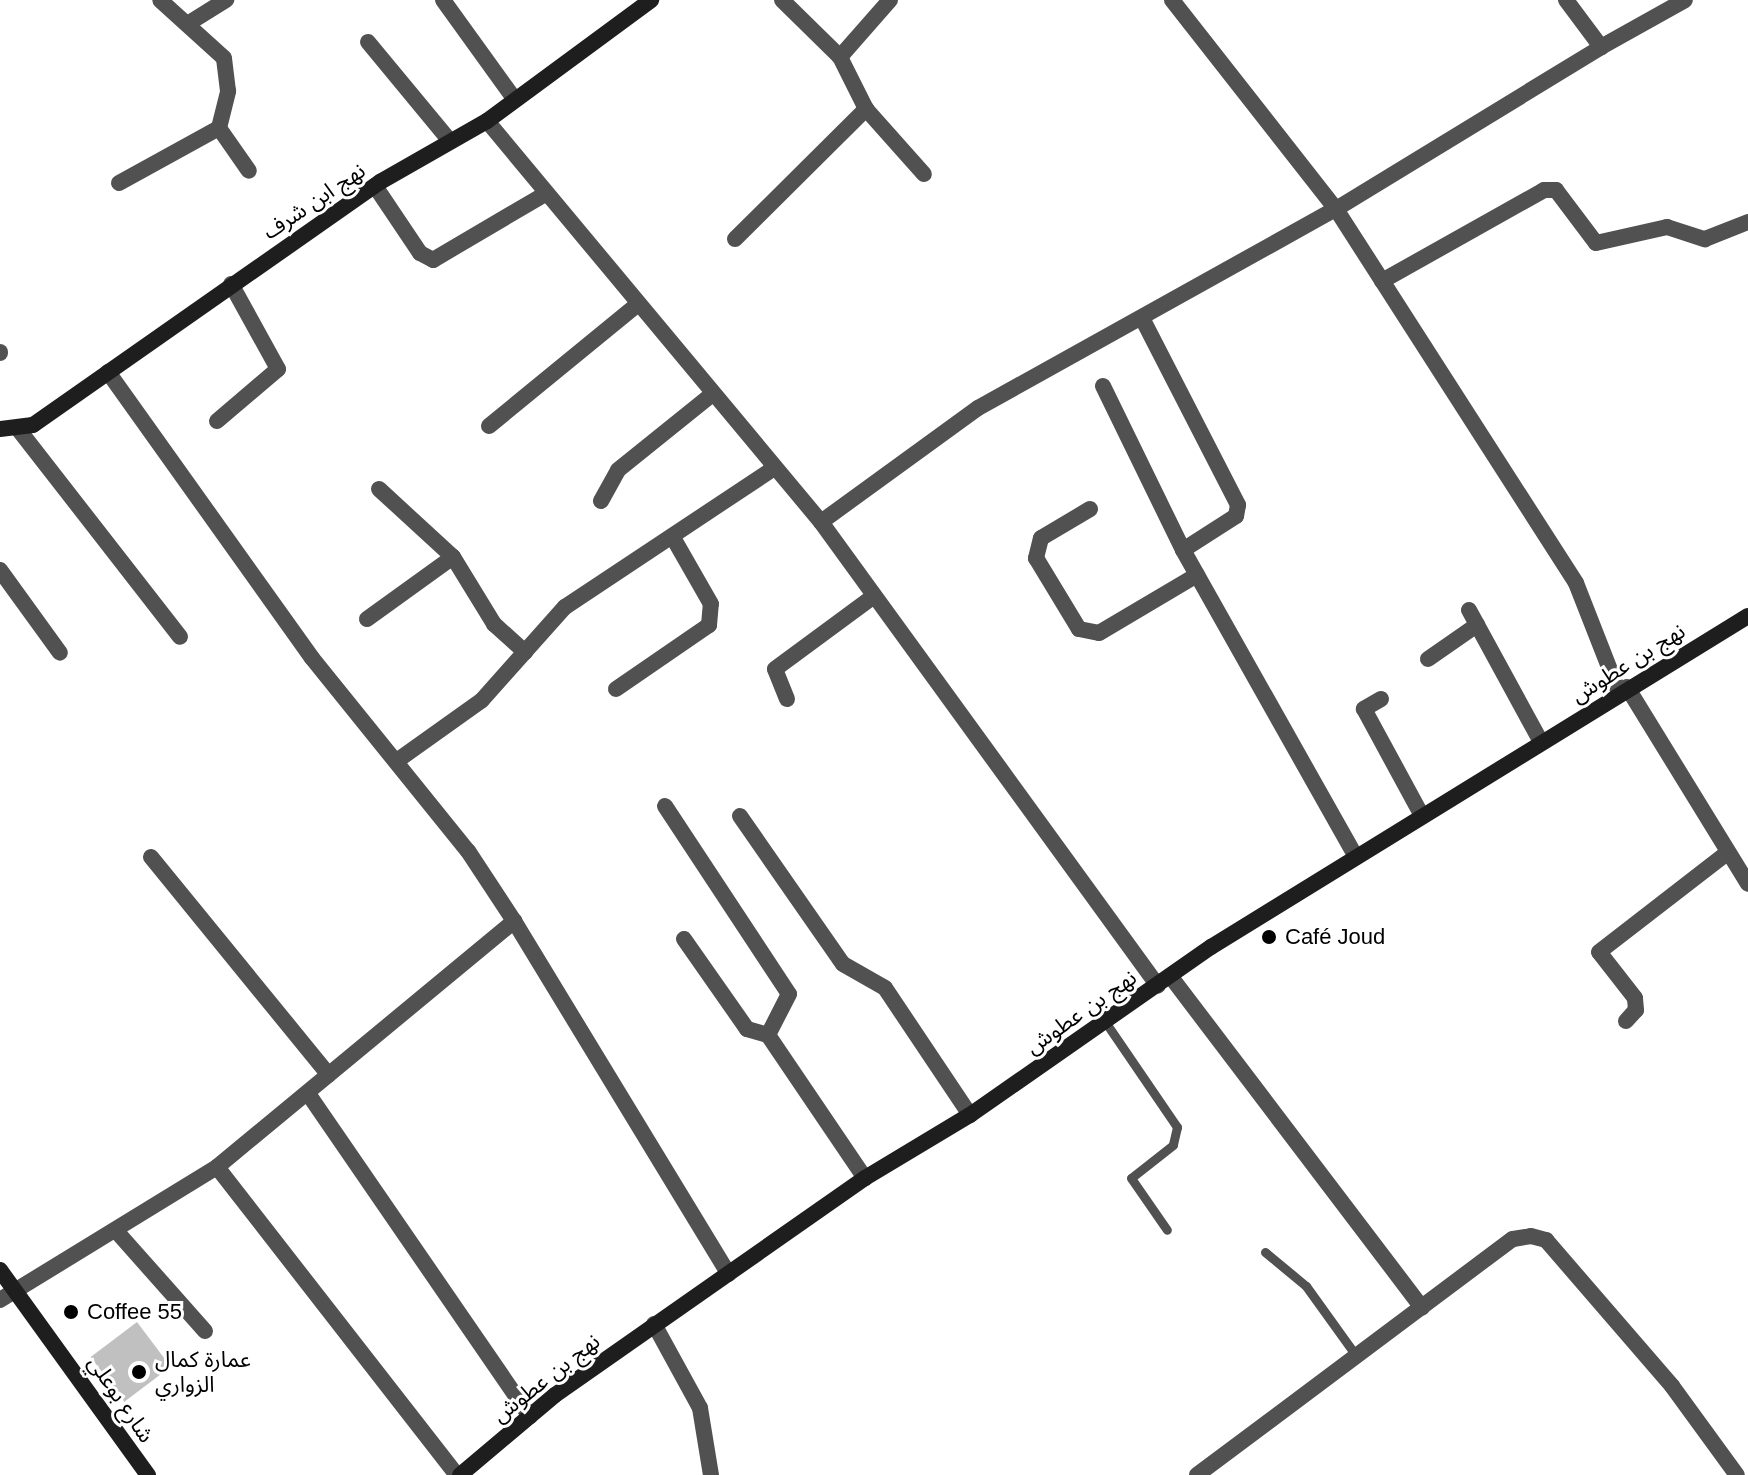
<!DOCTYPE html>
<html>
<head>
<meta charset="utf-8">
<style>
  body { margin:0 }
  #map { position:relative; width:1748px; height:1475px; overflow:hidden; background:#fff; font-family:Helvetica,"Noto Sans Arabic",sans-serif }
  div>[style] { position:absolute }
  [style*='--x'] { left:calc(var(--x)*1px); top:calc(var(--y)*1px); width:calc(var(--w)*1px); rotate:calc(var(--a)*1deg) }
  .building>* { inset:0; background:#c0c0c0; transform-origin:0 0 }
  .lane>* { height:9px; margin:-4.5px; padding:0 4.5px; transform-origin:4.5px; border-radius:4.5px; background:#515151 }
  .street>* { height:16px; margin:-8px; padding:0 8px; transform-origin:8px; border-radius:8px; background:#515151 }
  .secondary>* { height:16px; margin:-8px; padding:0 8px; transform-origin:8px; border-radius:8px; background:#1e1e1e }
  .dots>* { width:22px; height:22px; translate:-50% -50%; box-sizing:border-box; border:4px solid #fff; border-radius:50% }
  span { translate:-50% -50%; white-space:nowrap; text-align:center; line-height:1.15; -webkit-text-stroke:6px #fff; paint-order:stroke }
  .street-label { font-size:22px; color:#000 }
  .poi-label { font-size:22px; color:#000 }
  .left { translate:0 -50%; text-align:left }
</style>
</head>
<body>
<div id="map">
  <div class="building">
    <i style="left:137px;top:1322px;width:56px;height:58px;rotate:53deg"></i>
  </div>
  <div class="lane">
    <i style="--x:1106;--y:1023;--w:126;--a:55.7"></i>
    <i style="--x:1177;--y:1127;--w:18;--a:103"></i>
    <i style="--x:1173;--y:1145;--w:53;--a:141.8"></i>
    <i style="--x:1131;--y:1178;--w:63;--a:55.3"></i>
    <i style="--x:1265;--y:1252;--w:53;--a:39.7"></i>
    <i style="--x:1306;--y:1286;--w:87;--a:54.3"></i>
  </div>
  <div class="street">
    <i style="--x:443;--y:0;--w:123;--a:54.2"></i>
    <i style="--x:782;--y:0;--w:81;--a:44.5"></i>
    <i style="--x:890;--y:0;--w:76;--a:131.3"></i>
    <i style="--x:840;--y:57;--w:58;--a:63.4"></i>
    <i style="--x:866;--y:109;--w:87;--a:48.3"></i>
    <i style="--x:1172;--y:0;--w:266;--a:51.9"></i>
    <i style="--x:1336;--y:209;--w:311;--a:-31.4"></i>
    <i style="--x:1566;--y:0;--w:59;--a:53.3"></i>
    <i style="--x:1601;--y:47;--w:96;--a:-29.2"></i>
    <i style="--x:189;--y:23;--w:44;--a:-31.9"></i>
    <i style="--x:368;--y:42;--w:129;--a:50.4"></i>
    <i style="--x:487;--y:121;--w:522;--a:50.21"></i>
    <i style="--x:821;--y:522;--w:573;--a:54.01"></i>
    <i style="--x:219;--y:128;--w:52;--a:55.1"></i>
    <i style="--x:119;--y:183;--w:114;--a:-28.8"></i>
    <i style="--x:219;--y:128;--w:38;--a:-76"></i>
    <i style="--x:228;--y:91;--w:33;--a:-97"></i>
    <i style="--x:224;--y:58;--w:86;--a:-137.8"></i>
    <i style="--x:375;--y:186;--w:81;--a:56.1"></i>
    <i style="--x:420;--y:253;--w:15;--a:28"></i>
    <i style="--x:433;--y:260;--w:130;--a:-30.5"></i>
    <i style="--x:735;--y:239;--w:185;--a:-44.8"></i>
    <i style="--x:1382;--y:281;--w:186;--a:-29.3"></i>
    <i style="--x:1544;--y:190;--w:12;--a:0"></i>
    <i style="--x:1556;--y:190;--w:66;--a:53"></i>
    <i style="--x:1596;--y:243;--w:73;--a:-12.7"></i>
    <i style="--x:1667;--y:227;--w:40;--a:18"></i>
    <i style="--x:1705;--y:239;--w:46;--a:-21.6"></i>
    <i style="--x:1143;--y:320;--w:208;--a:62.8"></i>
    <i style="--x:1238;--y:505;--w:11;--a:100"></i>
    <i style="--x:1236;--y:516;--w:63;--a:147.3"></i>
    <i style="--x:1183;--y:550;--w:352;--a:60.6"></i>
    <i style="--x:0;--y:352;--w:1;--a:90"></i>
    <i style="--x:108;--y:372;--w:351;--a:54.5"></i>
    <i style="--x:312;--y:658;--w:248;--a:51.1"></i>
    <i style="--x:468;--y:851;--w:84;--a:56.7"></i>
    <i style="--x:1103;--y:386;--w:182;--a:64"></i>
    <i style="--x:217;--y:421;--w:80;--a:-40.4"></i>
    <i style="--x:278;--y:369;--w:97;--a:-118.9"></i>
    <i style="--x:489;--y:426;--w:191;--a:-39.3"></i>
    <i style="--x:19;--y:430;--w:262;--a:52.1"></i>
    <i style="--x:379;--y:489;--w:100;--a:42.6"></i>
    <i style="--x:453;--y:557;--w:79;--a:58.5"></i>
    <i style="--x:494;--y:624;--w:42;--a:42.1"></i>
    <i style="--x:601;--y:501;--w:35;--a:-61"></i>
    <i style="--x:618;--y:470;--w:118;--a:-38.8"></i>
    <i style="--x:1090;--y:509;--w:57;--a:149.4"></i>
    <i style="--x:1041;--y:538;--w:21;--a:104"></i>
    <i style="--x:1036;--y:558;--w:83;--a:58.8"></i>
    <i style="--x:1079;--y:629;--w:20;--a:11"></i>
    <i style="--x:1099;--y:633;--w:114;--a:-30.6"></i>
    <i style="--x:821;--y:522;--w:194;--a:-36"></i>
    <i style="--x:978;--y:408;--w:410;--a:-29.1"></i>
    <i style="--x:1336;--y:209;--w:444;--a:57.3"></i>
    <i style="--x:1576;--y:583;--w:118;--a:68.6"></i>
    <i style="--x:0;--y:570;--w:102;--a:54.1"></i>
    <i style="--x:1469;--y:610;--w:150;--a:61.4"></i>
    <i style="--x:367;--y:619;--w:106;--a:-35.8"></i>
    <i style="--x:1428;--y:659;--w:60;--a:-34.8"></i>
    <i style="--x:1627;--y:687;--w:231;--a:58.4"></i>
    <i style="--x:616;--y:689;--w:113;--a:-34.5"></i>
    <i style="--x:709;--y:625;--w:21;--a:-85"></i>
    <i style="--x:711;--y:604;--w:78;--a:-119.8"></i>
    <i style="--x:787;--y:699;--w:32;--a:-112"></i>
    <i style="--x:775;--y:669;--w:123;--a:-36.4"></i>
    <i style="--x:1381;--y:699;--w:20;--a:150"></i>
    <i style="--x:1364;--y:709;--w:122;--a:61.5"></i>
    <i style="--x:398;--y:760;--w:103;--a:-35.5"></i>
    <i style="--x:482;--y:700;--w:125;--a:-48.3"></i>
    <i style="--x:565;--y:607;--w:251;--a:-33.6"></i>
    <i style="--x:665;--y:806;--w:225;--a:56.6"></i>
    <i style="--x:789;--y:994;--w:46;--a:117.1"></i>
    <i style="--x:740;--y:816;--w:180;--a:55.2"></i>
    <i style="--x:843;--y:964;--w:48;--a:29.7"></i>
    <i style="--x:885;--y:988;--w:153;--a:56.2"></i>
    <i style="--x:151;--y:857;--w:281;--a:50.8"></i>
    <i style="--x:684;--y:939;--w:110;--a:55"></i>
    <i style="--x:747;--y:1029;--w:22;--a:16"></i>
    <i style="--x:768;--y:1035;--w:173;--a:55.9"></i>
    <i style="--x:1171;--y:977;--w:415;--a:52.8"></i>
    <i style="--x:1626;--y:1021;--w:15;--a:-48"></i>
    <i style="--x:1636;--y:1010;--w:12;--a:-95"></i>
    <i style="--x:1635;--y:998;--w:58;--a:-128"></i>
    <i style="--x:1599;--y:952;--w:162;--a:-37.7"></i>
    <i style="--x:309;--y:1095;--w:390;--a:55.5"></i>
    <i style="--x:217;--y:1167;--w:390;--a:52.1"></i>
    <i style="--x:118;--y:1233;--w:131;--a:48.4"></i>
    <i style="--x:0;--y:1300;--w:255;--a:-31.5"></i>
    <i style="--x:217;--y:1167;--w:386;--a:-39.6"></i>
    <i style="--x:514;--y:921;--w:413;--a:58.7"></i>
    <i style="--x:654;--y:1324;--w:96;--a:61.3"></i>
    <i style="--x:700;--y:1408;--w:68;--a:80.7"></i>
    <i style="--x:1197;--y:1475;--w:394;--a:-36.8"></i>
    <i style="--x:1513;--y:1239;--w:18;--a:-9"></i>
    <i style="--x:1531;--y:1236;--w:16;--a:15"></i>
    <i style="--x:1546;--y:1240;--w:193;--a:49.2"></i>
    <i style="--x:1672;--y:1386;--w:110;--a:53.9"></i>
  </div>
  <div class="secondary">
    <i style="--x:0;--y:429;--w:33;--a:-7"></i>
    <i style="--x:33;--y:425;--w:424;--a:-35"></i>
    <i style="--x:380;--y:182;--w:123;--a:-29.7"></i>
    <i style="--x:487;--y:121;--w:204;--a:-36.4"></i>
    <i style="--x:0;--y:1270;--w:253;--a:54.2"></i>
    <i style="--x:460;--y:1475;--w:124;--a:-40.1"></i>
    <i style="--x:555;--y:1395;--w:378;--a:-35"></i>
    <i style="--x:865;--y:1178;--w:122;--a:-31"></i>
    <i style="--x:970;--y:1115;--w:294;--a:-34.9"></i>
    <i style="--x:1211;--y:947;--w:631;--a:-31.65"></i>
  </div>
  <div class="dots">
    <i style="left:1269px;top:937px;background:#000"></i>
    <i style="left:71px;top:1312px;background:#000"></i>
    <i style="left:139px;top:1372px;background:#000"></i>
  </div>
  <div class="street-label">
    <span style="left:314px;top:201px;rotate:-34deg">نهج ابن شرف</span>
    <span style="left:1628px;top:663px;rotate:-32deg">نهج بن عطوش</span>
    <span style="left:1081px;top:1012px;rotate:-35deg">نهج بن عطوش</span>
    <span style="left:546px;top:1378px;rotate:-38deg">نهج بن عطوش</span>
    <span style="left:121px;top:1399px;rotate:56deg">شارع بوعلي</span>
  </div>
  <div class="poi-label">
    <span class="left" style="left:1285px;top:937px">Café Joud</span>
    <span class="left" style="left:87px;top:1312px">Coffee 55</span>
    <span class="left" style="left:155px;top:1372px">عمارة كمال<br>الزواري</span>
  </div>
</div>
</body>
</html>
